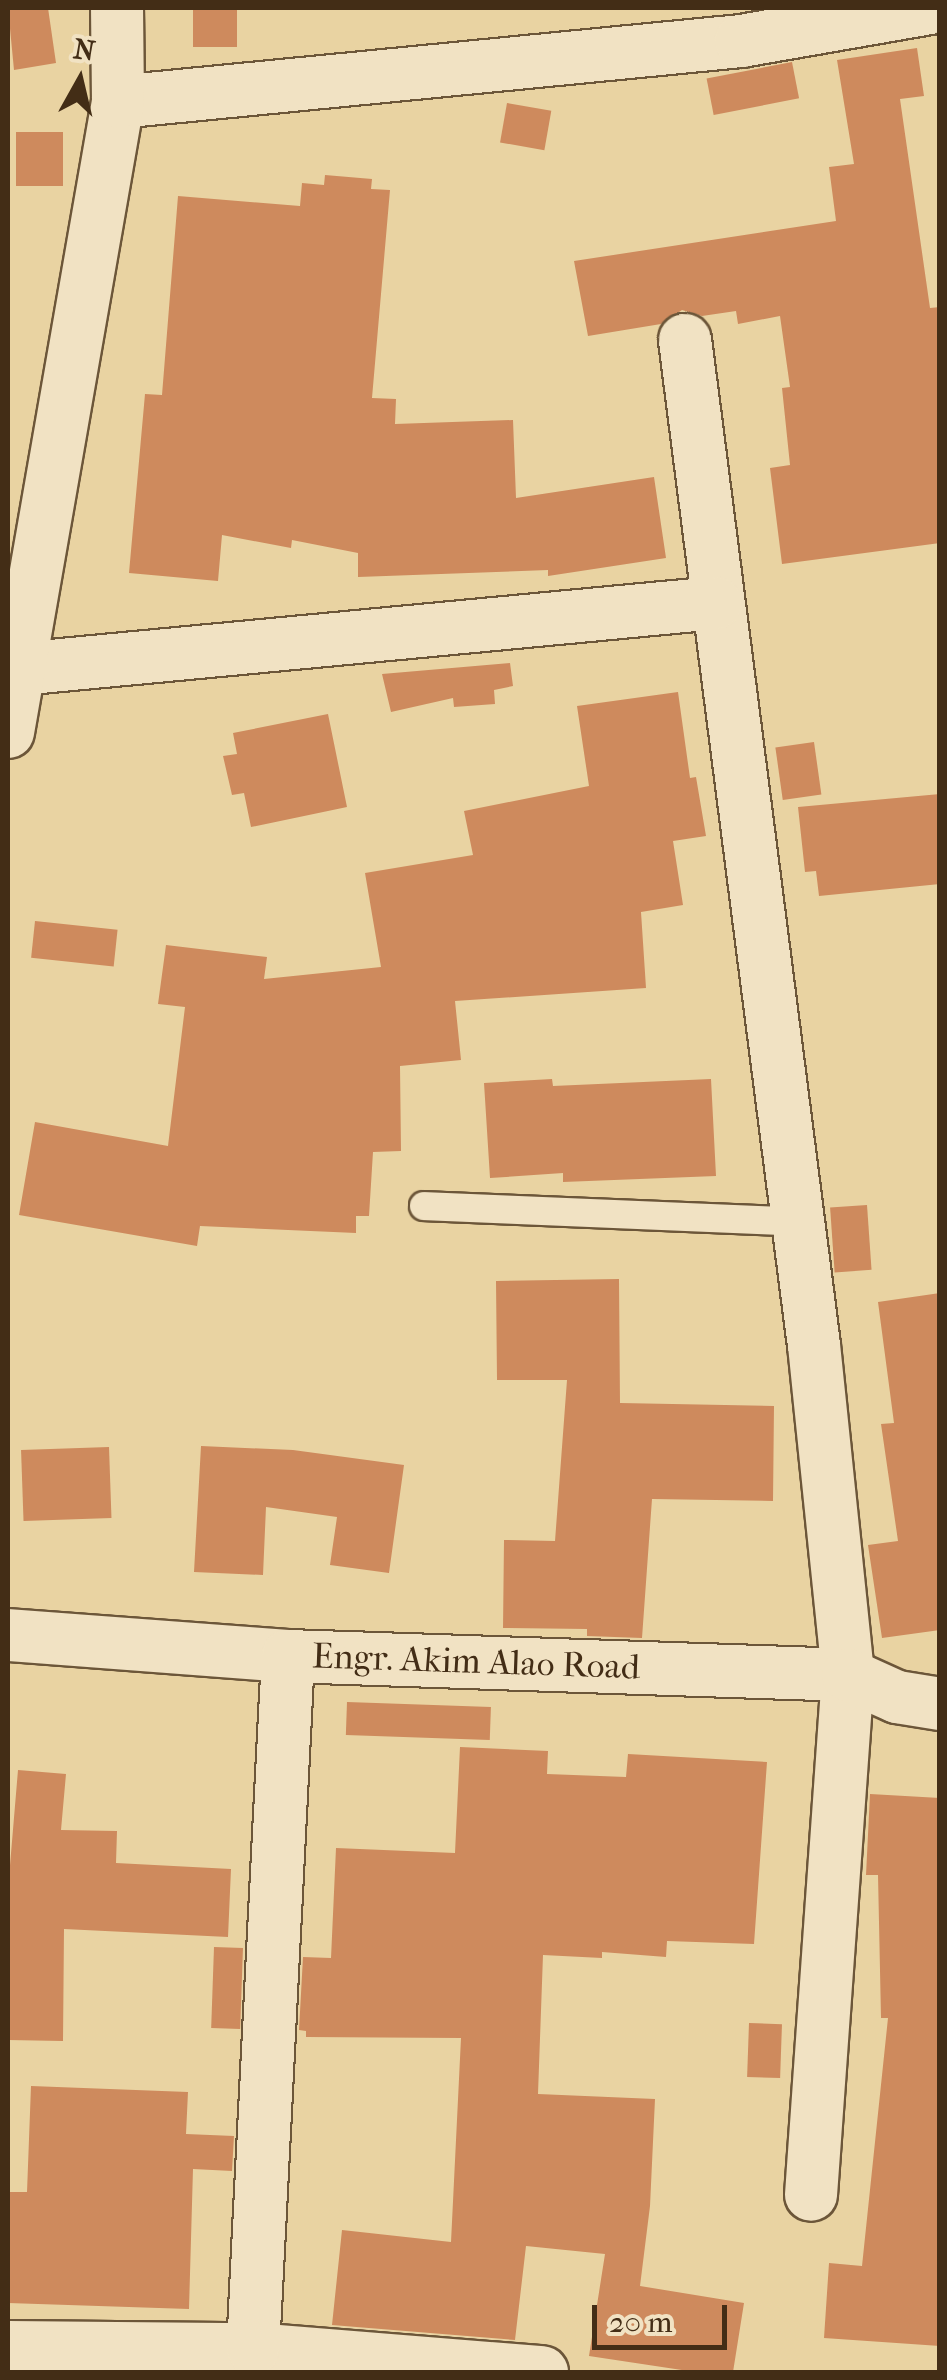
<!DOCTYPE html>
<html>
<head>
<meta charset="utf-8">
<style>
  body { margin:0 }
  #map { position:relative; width:947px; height:2380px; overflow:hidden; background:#e9d3a2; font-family:"IM FELL French Canon",serif }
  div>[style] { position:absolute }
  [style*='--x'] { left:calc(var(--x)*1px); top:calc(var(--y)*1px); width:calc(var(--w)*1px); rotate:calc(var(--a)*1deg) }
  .building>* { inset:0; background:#ce8a5d; transform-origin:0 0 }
  .roads { filter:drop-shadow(2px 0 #6c5639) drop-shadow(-2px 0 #6c5639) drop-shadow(0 2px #6c5639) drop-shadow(0 -2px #6c5639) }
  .lane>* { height:28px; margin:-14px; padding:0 14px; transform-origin:14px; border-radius:14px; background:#f1e2c3 }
  .street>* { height:52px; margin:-26px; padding:0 26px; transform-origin:26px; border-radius:26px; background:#f1e2c3 }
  span { translate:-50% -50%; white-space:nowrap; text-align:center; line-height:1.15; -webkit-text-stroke:8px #f1e2c3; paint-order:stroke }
  .street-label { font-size:35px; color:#432d16 }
  .frame { position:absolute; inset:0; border:10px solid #432d16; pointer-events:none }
  .north { position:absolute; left:30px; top:30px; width:100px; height:100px; -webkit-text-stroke:8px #f1e2c3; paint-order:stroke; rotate:8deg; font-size:28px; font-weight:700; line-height:40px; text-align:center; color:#432d16 }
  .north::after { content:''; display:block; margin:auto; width:35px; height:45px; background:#432d16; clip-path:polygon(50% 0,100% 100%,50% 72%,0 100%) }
  .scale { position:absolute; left:592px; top:2305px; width:135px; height:45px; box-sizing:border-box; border:5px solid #432d16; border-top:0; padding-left:12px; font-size:30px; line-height:35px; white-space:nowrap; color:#432d16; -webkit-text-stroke:8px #f1e2c3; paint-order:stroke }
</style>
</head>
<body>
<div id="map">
  <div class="building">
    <i style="clip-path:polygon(8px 8px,48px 8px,56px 63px,14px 70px)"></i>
    <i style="left:193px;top:8px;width:44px;height:39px"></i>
    <i style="clip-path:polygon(917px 48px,924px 96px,900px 99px,930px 308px,940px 307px,940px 543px,782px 564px,770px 468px,790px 465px,782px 388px,790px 387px,780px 316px,738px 324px,736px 311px,702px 316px,682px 310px,661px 324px,588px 336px,574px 261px,836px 221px,829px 167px,854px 164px,837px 60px)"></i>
    <i style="left:792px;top:62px;width:37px;height:87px;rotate:79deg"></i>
    <i style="left:507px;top:103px;width:45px;height:40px;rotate:10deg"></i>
    <i style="left:16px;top:132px;width:47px;height:54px"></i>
    <i style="clip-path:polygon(325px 175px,372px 179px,371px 189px,390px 190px,372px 398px,396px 399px,395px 424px,513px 420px,516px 498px,654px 477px,666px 558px,548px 576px,548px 570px,358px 577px,358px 553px,292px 540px,291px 548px,222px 535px,218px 581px,129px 573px,145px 394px,162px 395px,178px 196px,300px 206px,302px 183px,324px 185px)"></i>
    <i style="clip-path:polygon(510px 663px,513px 686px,494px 690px,495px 704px,454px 707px,453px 698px,391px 712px,382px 674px)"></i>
    <i style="clip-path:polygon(678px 692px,690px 778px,696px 777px,706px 836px,673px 841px,683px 905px,641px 912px,646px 988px,455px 1001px,461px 1060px,400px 1066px,401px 1151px,373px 1152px,369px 1216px,356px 1216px,356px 1233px,200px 1226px,197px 1246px,19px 1215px,35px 1122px,168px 1146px,185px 1007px,158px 1004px,166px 945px,267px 957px,264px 979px,381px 967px,365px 873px,473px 855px,464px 811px,589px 786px,577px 706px)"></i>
    <i style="clip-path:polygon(328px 714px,347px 807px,251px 827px,244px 793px,232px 795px,223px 756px,237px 754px,233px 733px)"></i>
    <i style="left:814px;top:742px;width:53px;height:39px;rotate:82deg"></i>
    <i style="clip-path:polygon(940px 794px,940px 884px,819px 896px,816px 871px,805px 872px,798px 807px)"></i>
    <i style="left:35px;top:921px;width:83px;height:37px;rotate:6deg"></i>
    <i style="clip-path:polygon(552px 1079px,553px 1086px,711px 1079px,716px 1176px,563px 1182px,563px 1173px,490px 1178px,484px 1083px)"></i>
    <i style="left:867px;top:1205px;width:65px;height:37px;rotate:86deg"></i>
    <i style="clip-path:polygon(619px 1279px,620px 1403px,774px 1406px,773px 1501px,652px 1499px,642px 1638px,587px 1636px,587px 1629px,503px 1628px,504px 1540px,555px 1541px,567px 1380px,497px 1380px,496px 1281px)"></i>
    <i style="clip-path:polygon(940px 1293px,940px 1630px,882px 1638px,868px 1545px,898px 1541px,881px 1424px,894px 1423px,878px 1302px)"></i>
    <i style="clip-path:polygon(201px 1446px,293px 1450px,404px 1465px,389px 1573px,330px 1565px,337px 1517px,266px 1507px,263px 1575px,194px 1572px)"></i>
    <i style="left:109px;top:1447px;width:71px;height:88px;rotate:88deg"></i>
    <i style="left:347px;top:1702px;width:144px;height:33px;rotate:2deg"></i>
    <i style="clip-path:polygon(460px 1747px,548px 1751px,547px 1774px,626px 1777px,628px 1754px,767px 1762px,754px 1944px,667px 1941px,666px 1957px,602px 1952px,602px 1958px,543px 1955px,538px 2094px,655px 2099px,650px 2206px,640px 2286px,744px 2303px,733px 2372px,695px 2372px,589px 2356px,605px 2254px,526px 2246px,515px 2340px,332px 2325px,342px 2230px,451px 2242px,461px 2038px,306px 2037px,306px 2031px,299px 2030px,303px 1957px,331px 1958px,336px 1848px,455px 1853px)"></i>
    <i style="clip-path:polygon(18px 1770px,66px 1774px,61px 1830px,117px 1831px,116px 1863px,231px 1869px,228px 1937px,64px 1929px,63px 2041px,8px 2040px,8px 1889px)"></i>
    <i style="clip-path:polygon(870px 1794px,940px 1798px,940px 2346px,824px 2338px,829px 2263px,862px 2266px,888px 2018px,881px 2018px,878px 1875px,866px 1875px)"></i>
    <i style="left:214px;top:1947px;width:29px;height:81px;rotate:2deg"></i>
    <i style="left:749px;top:2023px;width:33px;height:54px;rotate:2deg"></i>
    <i style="clip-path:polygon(31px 2086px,188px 2092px,186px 2134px,234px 2136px,232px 2171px,193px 2169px,189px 2309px,8px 2303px,8px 2192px,27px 2192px)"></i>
  </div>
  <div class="roads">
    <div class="lane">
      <i style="--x:424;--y:1206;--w:374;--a:2.4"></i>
    </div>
    <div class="street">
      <i style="--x:118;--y:102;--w:626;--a:-5.59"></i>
      <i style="--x:741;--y:41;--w:192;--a:-9.9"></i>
      <i style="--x:685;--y:340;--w:1013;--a:82.69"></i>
      <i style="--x:814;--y:1345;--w:332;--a:84.1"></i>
      <i style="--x:848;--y:1675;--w:521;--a:94.07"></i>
      <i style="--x:19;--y:669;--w:700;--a:-5.41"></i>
      <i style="--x:8;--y:732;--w:640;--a:-80.1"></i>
      <i style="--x:118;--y:102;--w:94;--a:-90.6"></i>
      <i style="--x:8;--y:1635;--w:281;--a:4.3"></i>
      <i style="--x:288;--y:1656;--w:560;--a:1.94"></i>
      <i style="--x:848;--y:1675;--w:54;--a:24.2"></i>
      <i style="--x:897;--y:1697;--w:44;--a:9.2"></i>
      <i style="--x:8;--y:2347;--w:245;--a:0.5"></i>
      <i style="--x:253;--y:2349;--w:290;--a:4.6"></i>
      <i style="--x:253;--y:2349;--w:694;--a:-87.11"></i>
    </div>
  </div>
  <div class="street-label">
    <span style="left:476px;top:1662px;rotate:2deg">Engr. Akim Alao Road</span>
  </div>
  <div class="frame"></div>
  <div class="north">N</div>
  <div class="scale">20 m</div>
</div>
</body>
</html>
